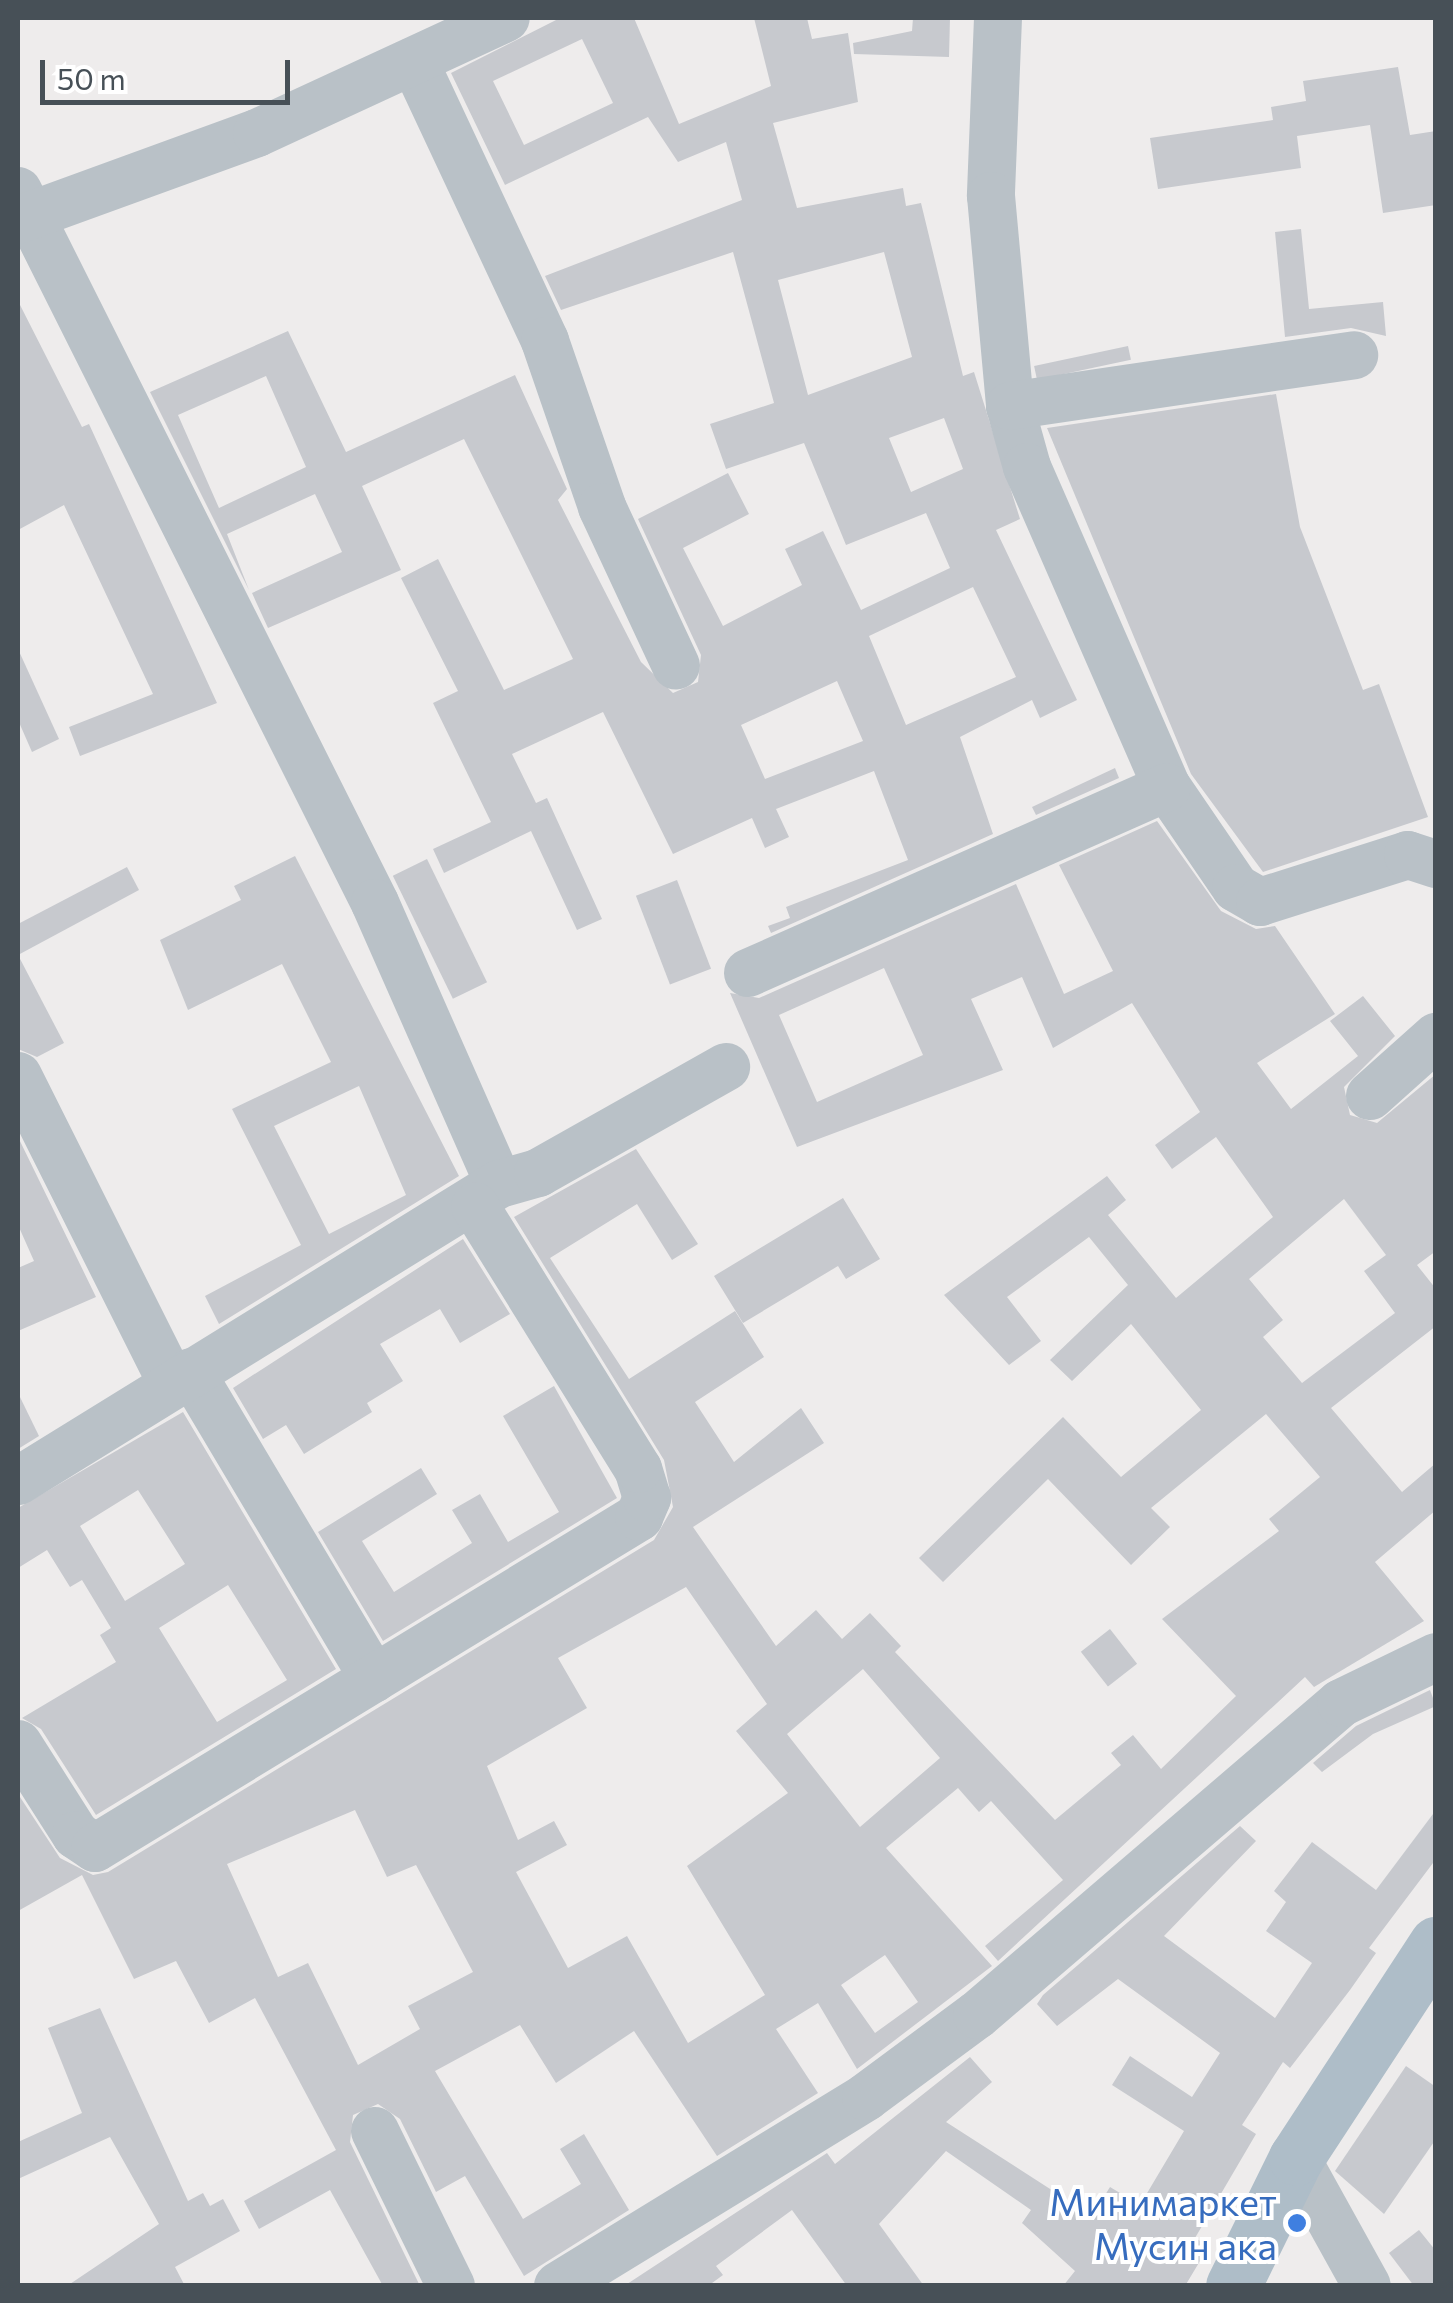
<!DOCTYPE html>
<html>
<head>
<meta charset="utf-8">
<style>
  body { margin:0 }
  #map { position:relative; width:1453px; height:2303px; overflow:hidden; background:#eeecec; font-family:Commissioner,sans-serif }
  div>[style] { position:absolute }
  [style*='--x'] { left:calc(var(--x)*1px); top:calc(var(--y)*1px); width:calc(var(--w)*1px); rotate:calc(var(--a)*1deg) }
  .building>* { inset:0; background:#c7c9ce; transform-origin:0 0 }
  .minor>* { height:48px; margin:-24px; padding:0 24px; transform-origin:24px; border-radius:24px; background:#b9c1c7 }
  .major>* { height:55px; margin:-27.5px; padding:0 27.5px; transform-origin:27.5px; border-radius:27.5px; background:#aebdc8 }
  .dots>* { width:28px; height:28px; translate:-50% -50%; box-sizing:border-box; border:5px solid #fff; border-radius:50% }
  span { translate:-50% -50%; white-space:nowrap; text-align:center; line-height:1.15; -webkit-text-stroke:8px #fff; paint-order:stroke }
  .shop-label { font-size:38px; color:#366cbe }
  .right { translate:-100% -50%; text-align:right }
  .frame { position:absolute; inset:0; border:20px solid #475057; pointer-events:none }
  .scale { position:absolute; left:40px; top:60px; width:250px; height:45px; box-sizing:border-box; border:5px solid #475057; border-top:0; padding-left:12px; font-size:30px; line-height:35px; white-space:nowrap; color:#475057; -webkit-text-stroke:8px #fff; paint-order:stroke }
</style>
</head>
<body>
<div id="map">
  <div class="building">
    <i style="clip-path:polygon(evenodd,560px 18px,634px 18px,679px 124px,771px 86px,754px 18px,807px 18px,812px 39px,848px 33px,858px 102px,773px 123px,797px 208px,903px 188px,906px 206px,921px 203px,963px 376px,974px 372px,1020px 519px,996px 530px,1077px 700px,1040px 718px,1032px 700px,960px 737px,993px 834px,771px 933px,768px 926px,790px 918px,786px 907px,908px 860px,874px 771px,776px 809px,789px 837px,765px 848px,752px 818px,673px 854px,603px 712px,512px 754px,536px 803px,547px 798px,602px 919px,577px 930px,531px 831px,444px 873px,433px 849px,491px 822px,433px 703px,458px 691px,401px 578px,438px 559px,504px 690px,573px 659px,464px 439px,362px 486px,401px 570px,268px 628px,252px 593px,342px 552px,315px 494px,227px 534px,249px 590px,150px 392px,288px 331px,346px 452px,515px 375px,567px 489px,558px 500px,641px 662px,673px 693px,698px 682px,701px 655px,638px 519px,728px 473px,749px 514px,683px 548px,723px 626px,802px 585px,785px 549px,823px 531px,861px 610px,950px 568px,926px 513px,846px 545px,804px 443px,726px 469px,710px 424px,774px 403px,733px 252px,561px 310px,545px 276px,742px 200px,726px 142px,678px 162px,648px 117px,505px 185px,451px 73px,560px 18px,582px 39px,613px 103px,524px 145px,493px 81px,582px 39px,560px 18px,884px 252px,912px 357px,808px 395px,778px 280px,884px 252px,560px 18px,266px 376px,306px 467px,219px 508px,178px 415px,266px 376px,560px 18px,944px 418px,963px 469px,911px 492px,889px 438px,944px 418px,560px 18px,973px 587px,1016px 677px,906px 725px,869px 636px,973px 587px,560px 18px,837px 681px,863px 741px,765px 779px,741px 725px,837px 681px)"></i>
    <i style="clip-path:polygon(913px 18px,950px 18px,949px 57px,854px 54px,853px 43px,912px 31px)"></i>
    <i style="clip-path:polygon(1398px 67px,1410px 135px,1436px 131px,1436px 205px,1383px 213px,1370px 125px,1297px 136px,1301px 168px,1158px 189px,1150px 138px,1273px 120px,1271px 107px,1306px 101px,1303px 81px)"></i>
    <i style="clip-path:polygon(1301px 229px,1309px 309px,1383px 302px,1386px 336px,1351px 328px,1285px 337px,1275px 232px)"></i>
    <i style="clip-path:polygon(18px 301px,82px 427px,89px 424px,217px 703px,80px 756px,69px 727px,153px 694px,64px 505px,18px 530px)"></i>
    <i style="left:1128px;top:346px;width:14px;height:96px;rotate:78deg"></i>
    <i style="clip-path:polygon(1276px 394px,1300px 527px,1363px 690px,1379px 684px,1428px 817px,1263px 872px,1191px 774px,1047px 428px)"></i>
    <i style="clip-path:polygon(18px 649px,59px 739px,32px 752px,18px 720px)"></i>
    <i style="clip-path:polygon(1115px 768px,1119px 778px,1036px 815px,1032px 807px)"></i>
    <i style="clip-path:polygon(evenodd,1157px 821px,1221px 911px,1256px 929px,1275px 926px,1335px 1014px,1257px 1063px,1291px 1109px,1358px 1056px,1330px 1021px,1363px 996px,1395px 1036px,1344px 1087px,1350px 1115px,1377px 1123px,1436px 1074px,1436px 1251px,1417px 1265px,1436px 1289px,1436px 1326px,1331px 1408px,1402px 1492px,1436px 1463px,1436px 1510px,1375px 1562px,1424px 1621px,1314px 1687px,1305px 1677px,998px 1961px,985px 1946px,1063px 1880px,991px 1801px,979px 1812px,958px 1788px,886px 1848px,992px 1966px,857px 2069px,818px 2003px,776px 2029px,818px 2093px,717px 2156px,634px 2031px,556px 2083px,520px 2025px,435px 2071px,523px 2219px,581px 2184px,560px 2149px,584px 2134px,629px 2210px,524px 2276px,465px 2176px,436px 2192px,400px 2119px,378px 2104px,353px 2115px,350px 2142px,420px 2286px,383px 2286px,330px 2190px,259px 2229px,244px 2201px,336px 2150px,255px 1998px,209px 2023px,176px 1961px,134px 1979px,82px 1875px,18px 1911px,18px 1794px,60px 1858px,93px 1875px,108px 1872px,654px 1540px,673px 1507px,664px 1460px,514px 1217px,636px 1149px,698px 1244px,672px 1260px,637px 1204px,550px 1258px,629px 1379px,735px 1311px,764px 1357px,695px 1402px,734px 1462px,801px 1408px,824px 1443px,693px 1527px,776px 1646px,816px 1610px,842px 1639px,870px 1613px,901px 1646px,895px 1652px,1055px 1820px,1121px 1765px,1111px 1753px,1133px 1735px,1161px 1769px,1236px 1696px,1162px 1619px,1279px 1531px,1269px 1519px,1320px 1477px,1266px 1414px,1151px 1508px,1170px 1527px,1131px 1565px,1048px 1479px,943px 1582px,919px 1558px,1063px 1417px,1121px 1477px,1201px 1410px,1131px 1324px,1072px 1381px,1050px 1360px,1128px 1285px,1089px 1237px,1007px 1297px,1041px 1341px,1009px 1365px,944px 1295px,1107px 1176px,1126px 1200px,1108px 1215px,1176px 1298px,1273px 1217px,1216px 1137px,1172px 1169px,1155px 1145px,1200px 1112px,1132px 1003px,1053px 1048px,1022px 977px,971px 999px,1003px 1070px,797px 1147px,730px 993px,759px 998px,1016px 884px,1064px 994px,1113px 971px,1059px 865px,1157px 821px,884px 968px,923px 1055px,817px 1102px,779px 1015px,884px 968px,1157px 821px,1344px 1199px,1386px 1255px,1364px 1271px,1395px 1313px,1302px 1383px,1263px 1337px,1283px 1320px,1249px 1279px,1344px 1199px,1157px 821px,686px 1587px,767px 1704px,736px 1731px,788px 1793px,687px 1866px,765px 1995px,688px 2043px,627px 1936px,568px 1968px,516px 1872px,567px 1845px,554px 1821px,518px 1840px,487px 1766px,587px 1708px,558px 1658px,686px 1587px,1157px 821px,863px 1669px,940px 1758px,860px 1827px,787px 1734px,863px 1669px,1157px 821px,355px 1810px,387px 1877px,416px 1865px,473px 1972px,408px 2006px,420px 2029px,358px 2065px,308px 1963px,278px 1977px,227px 1864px,355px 1810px,1157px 821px,885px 1955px,918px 2002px,875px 2033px,841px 1985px,885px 1955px)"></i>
    <i style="clip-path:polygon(evenodd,295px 856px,459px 1176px,219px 1324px,205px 1296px,301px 1245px,232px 1109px,331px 1062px,282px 964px,188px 1010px,160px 940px,241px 900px,234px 886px,295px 856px,359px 1086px,406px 1195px,329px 1234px,274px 1126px,359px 1086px)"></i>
    <i style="left:427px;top:859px;width:137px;height:38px;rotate:64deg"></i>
    <i style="clip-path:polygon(127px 867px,139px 890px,18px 955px,18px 924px)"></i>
    <i style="left:677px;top:880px;width:95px;height:44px;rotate:69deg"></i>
    <i style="clip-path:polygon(18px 955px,64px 1043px,37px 1057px,18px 1049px)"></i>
    <i style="clip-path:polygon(18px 1137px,96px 1297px,18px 1331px,18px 1268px,34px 1261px,18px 1225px)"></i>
    <i style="clip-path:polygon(843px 1198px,880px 1259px,846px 1279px,838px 1266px,743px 1323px,714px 1276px)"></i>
    <i style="clip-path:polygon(463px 1239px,510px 1314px,460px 1343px,440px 1309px,380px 1344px,403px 1381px,367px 1403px,372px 1412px,304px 1454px,286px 1425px,263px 1439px,233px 1388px)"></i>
    <i style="clip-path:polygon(554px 1386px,617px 1498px,383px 1641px,318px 1532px,421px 1468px,437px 1494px,362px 1541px,394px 1592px,472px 1543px,452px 1510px,480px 1494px,508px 1542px,559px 1512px,503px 1416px)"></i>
    <i style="clip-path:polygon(18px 1393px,39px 1436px,18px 1449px)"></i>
    <i style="clip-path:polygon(evenodd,183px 1412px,336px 1669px,96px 1815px,41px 1729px,22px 1718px,116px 1662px,100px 1635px,111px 1628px,82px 1580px,70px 1587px,47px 1550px,18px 1568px,18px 1508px,183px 1412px,138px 1490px,185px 1564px,125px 1601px,80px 1526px,138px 1490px,183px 1412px,228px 1585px,287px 1680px,217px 1722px,159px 1628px,228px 1585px)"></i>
    <i style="left:1110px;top:1629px;width:44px;height:37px;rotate:52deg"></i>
    <i style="clip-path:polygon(1430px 1690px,1436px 1706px,1373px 1734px,1322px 1772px,1313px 1763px,1356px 1726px)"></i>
    <i style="clip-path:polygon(1436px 1810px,1436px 1859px,1369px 1948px,1376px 1953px,1350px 1990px,1290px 2068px,1283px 2062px,1242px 2125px,1256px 2134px,1195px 2238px,1209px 2246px,1185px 2286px,1063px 2286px,1075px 2271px,1022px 2223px,1031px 2210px,946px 2151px,879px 2224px,924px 2286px,847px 2286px,792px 2210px,716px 2266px,723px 2275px,708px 2286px,624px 2286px,827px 2153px,835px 2164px,970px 2057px,992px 2082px,946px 2122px,1092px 2216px,1110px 2187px,1140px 2205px,1184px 2131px,1112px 2085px,1130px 2056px,1192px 2097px,1220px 2053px,1118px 1979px,1057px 2026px,1037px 2004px,1043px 1995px,1240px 1826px,1256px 1841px,1164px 1936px,1275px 2018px,1312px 1963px,1266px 1931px,1286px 1902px,1274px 1891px,1312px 1842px,1376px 1890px)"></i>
    <i style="clip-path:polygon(100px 2008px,188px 2201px,203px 2193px,210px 2206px,223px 2199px,240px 2231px,175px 2267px,185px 2286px,67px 2286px,159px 2224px,110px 2137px,18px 2179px,18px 2142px,82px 2113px,48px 2028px)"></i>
    <i style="clip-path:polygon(1406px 2066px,1436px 2087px,1436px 2139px,1384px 2214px,1335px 2171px)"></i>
    <i style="clip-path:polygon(1419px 2230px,1436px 2251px,1436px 2286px,1414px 2286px,1389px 2253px)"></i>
  </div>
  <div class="minor">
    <i style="--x:998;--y:18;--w:178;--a:92.3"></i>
    <i style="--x:991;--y:196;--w:211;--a:84.8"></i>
    <i style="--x:1010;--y:406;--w:63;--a:74.4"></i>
    <i style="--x:1027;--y:467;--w:349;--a:66.4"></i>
    <i style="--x:1167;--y:787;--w:122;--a:55.7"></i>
    <i style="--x:1236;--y:888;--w:28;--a:30"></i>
    <i style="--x:1260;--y:902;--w:155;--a:-17.6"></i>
    <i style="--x:1408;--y:855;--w:29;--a:18"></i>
    <i style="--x:414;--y:61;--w:309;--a:64.9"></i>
    <i style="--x:545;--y:341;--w:176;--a:71"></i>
    <i style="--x:602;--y:507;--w:175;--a:65"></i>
    <i style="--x:18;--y:191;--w:796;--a:63.37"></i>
    <i style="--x:375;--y:903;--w:307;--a:66.2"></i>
    <i style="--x:18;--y:220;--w:254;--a:-20"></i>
    <i style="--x:257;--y:133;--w:274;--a:-24.8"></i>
    <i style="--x:1010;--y:406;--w:348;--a:-8.4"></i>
    <i style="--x:748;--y:973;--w:458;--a:-23.9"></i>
    <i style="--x:18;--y:1076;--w:344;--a:63.4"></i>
    <i style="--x:1370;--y:1096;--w:89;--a:-41.8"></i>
    <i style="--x:191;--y:1372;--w:357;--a:59.2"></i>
    <i style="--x:18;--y:1481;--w:565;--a:-31.69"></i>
    <i style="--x:499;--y:1184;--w:41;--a:-15.8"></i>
    <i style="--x:538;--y:1173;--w:216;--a:-29.4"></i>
    <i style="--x:18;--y:1744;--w:108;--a:57.5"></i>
    <i style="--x:76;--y:1835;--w:23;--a:34"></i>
    <i style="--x:95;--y:1848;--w:637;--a:-31.32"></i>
    <i style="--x:639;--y:1517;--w:21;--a:-67"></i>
    <i style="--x:647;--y:1498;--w:30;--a:-107"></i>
    <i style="--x:638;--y:1469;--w:309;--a:-121.8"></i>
    <i style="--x:375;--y:2131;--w:173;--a:63.9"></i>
    <i style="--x:1296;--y:2158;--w:146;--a:61"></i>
    <i style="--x:558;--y:2286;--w:361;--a:-31.5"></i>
    <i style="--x:866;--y:2097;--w:138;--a:-36.5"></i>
    <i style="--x:977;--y:2015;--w:479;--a:-40.6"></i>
    <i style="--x:1341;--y:1703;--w:106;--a:-25.8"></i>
  </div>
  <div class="major">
    <i style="--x:1233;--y:2286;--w:143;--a:-63.8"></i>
    <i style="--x:1296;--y:2158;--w:256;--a:-56.8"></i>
  </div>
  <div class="dots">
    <i style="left:1297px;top:2223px;background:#3f7fe0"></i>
  </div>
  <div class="shop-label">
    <span class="right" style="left:1277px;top:2223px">Минимаркет<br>Мусин ака</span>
  </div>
  <div class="frame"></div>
  <div class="scale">50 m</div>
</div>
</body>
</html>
